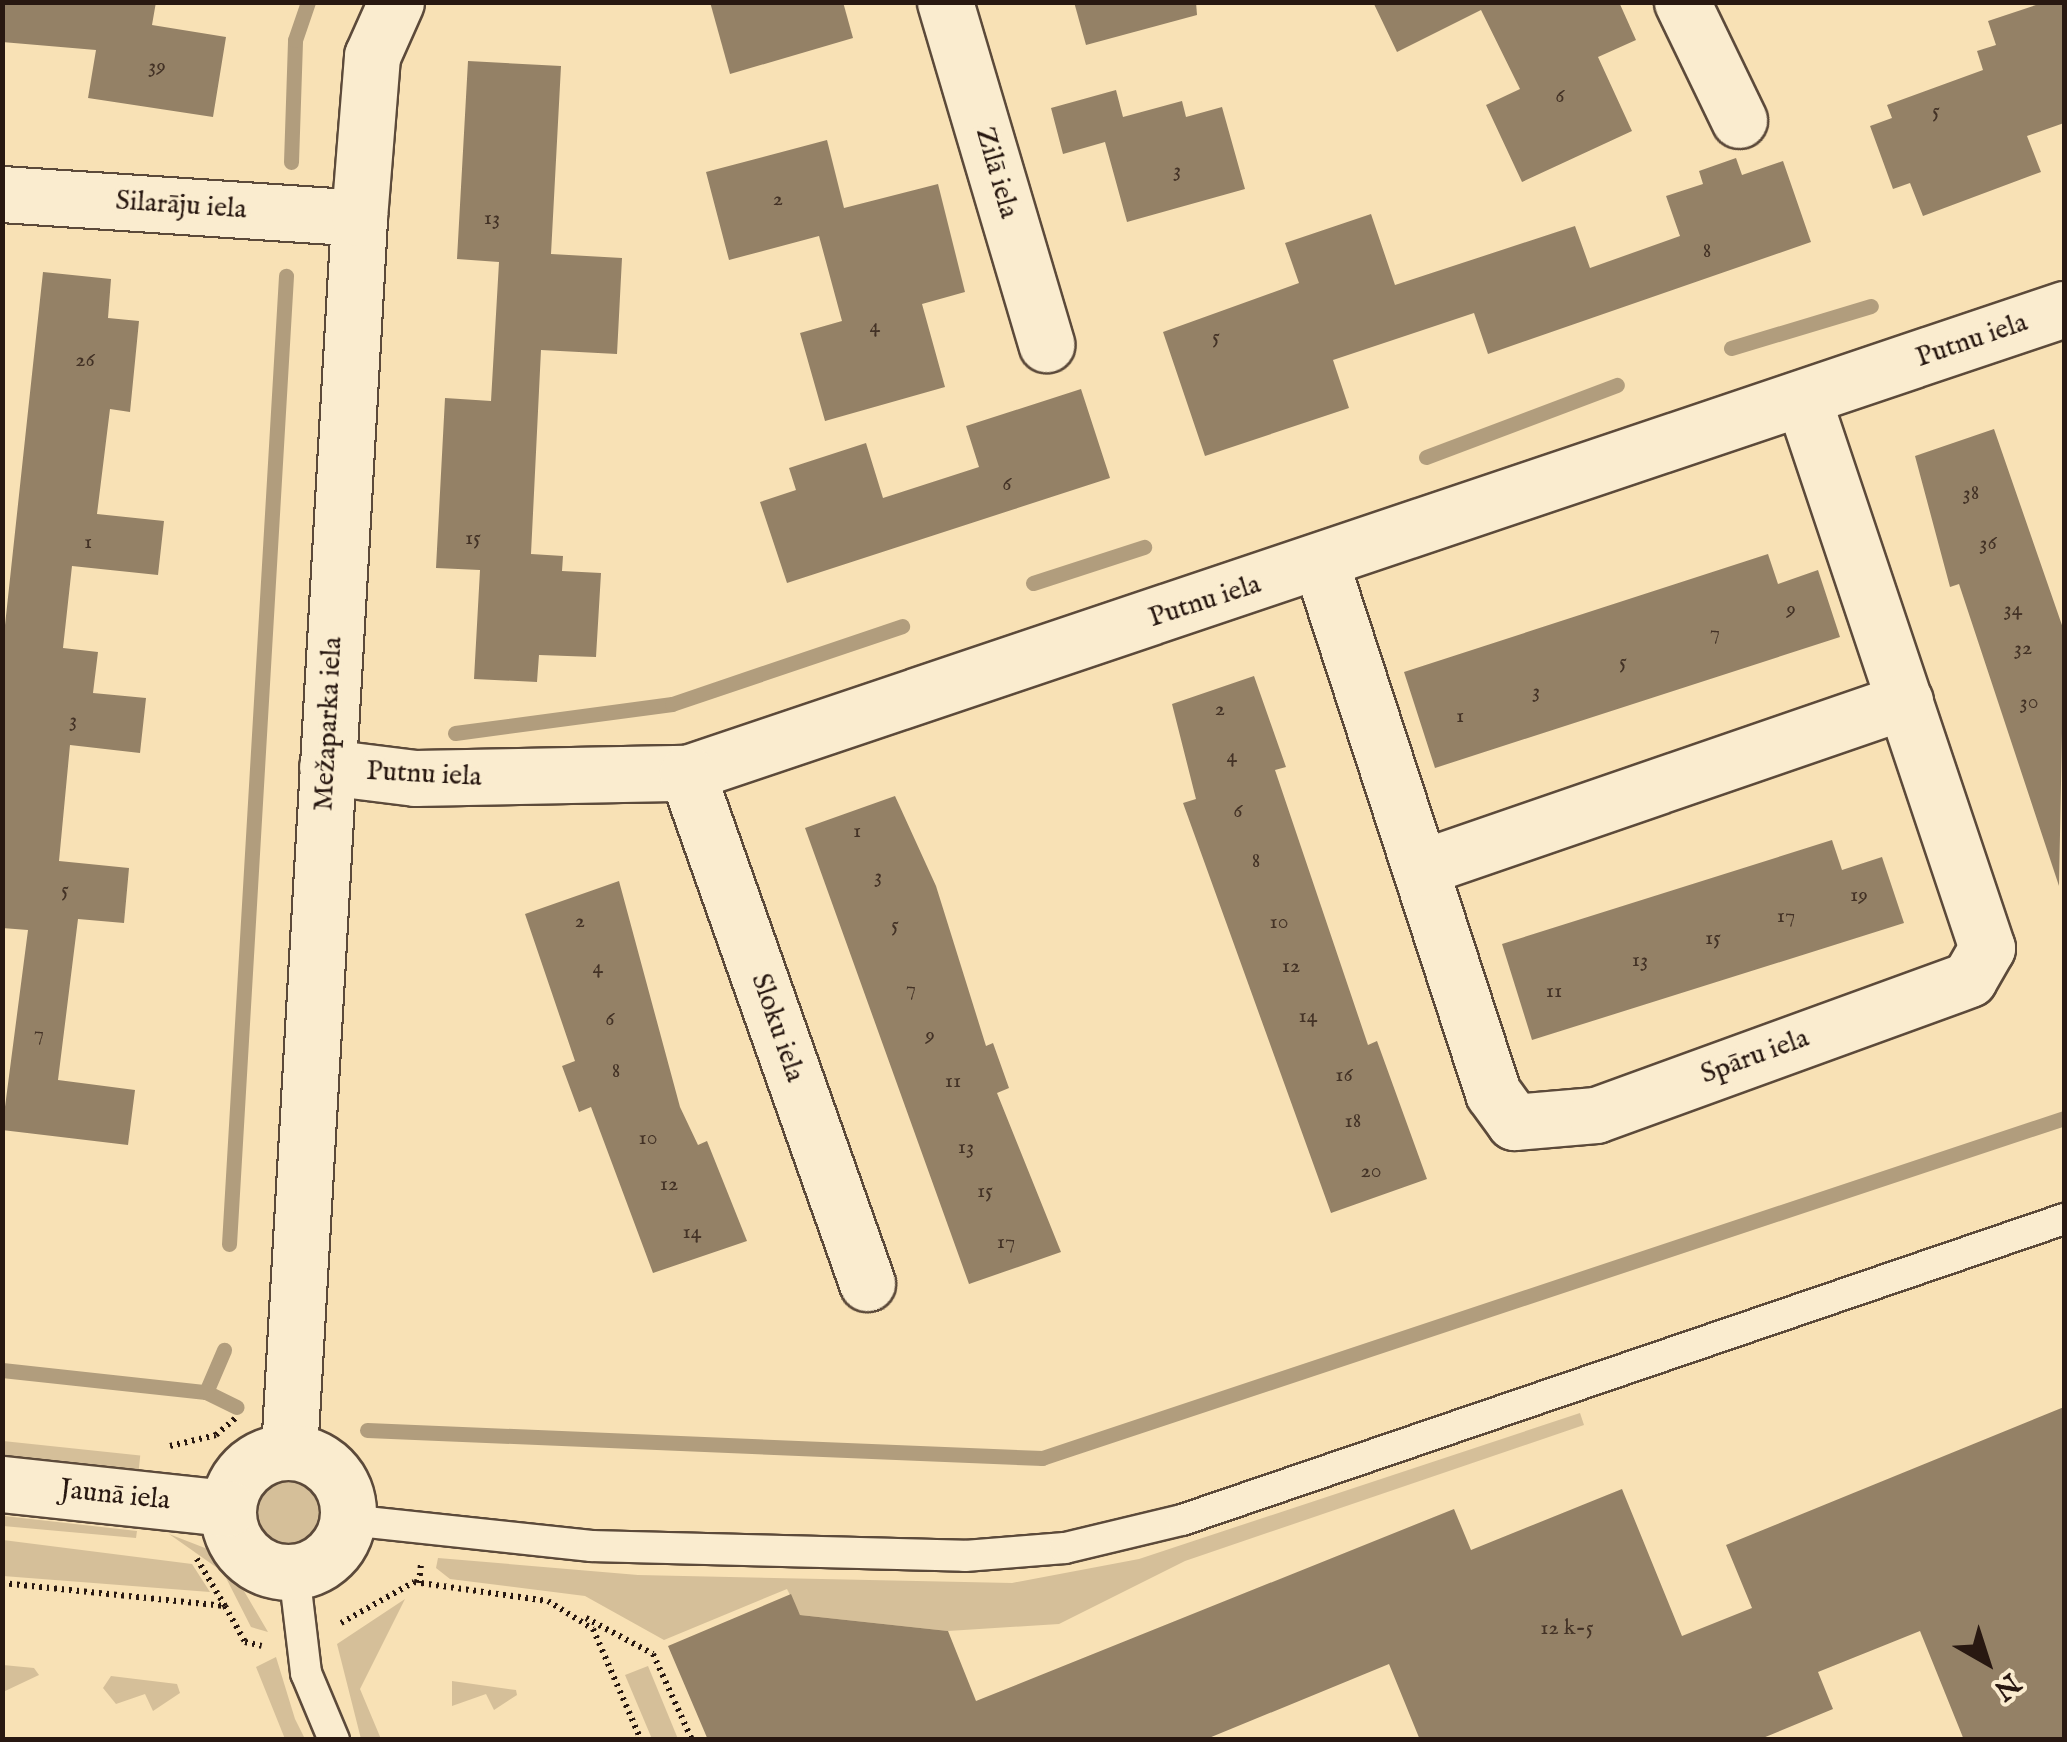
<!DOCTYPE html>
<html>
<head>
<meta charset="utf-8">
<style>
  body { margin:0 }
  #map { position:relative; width:2067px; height:1742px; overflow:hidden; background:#f8e1b5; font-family:"IM FELL English",serif }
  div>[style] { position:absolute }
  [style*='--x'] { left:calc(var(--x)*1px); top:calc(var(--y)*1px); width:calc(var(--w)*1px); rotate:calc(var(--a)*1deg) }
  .green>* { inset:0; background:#d5bf99; transform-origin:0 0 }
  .round { border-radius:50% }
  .stream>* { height:15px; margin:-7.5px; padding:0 7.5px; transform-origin:7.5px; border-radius:7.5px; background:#b19d7d }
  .building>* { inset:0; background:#948166 }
  .path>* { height:6px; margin-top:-3px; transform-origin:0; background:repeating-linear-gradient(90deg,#281811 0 2.5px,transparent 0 7.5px) }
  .roads { filter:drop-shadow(2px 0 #5c4a3a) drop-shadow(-2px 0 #5c4a3a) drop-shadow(0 2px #5c4a3a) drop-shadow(0 -2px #5c4a3a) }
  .lane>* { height:30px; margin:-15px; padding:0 15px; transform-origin:15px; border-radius:15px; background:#faeccf }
  .street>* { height:55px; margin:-27.5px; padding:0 27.5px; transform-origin:27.5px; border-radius:27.5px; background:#faeccf }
  .street>.ring { margin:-27.5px; padding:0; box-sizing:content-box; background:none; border:55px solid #faeccf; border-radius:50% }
  span { translate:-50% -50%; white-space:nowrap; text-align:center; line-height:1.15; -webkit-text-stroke:8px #faeccf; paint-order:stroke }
  .number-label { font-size:22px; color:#433226 }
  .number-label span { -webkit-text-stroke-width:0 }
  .street-label { font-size:28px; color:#281811 }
  .frame { position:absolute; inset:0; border:5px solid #281811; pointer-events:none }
  .north { position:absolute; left:1937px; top:1612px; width:100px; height:100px; -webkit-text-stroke:8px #faeccf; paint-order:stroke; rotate:141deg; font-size:28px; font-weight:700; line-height:40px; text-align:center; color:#281811 }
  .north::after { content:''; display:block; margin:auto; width:35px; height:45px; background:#281811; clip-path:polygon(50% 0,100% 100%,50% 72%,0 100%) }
</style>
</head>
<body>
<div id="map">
  <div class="green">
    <i style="clip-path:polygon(1580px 1413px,1584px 1425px,1185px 1561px,1059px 1624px,948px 1631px,800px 1615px,787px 1589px,664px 1640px,585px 1596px,450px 1579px,436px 1568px,438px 1558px,638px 1575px,1012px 1583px,1139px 1559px)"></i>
    <i style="left:3px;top:1441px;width:138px;height:16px;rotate:6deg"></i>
    <i class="round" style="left:251px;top:1472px;width:76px;height:76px"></i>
    <i style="clip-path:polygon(2px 1516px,4px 1516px,137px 1531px,136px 1538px,3px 1526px)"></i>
    <i style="clip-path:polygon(169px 1534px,223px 1555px,268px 1632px,251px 1627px,223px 1572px)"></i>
    <i style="clip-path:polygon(3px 1540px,192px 1564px,210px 1592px,3px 1576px)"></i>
    <i style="clip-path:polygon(405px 1599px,360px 1689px,381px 1739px,361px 1739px,337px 1644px)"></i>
    <i style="clip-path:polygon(276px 1657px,295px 1719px,305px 1739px,285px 1739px,256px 1667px)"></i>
    <i style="clip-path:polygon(3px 1665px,34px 1668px,39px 1675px,3px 1692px)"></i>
    <i style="clip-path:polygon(648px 1666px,678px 1739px,652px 1739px,625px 1675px)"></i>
    <i style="clip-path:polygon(111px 1676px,177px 1684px,180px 1693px,153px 1711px,145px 1694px,116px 1704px,103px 1688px)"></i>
    <i style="clip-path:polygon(452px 1681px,516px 1690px,517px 1695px,494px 1710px,486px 1694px,452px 1706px)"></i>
  </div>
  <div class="stream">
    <i style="--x:291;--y:162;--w:122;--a:-88.1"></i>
    <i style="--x:295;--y:40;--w:40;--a:-71.1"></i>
    <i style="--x:1731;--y:348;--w:146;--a:-16.7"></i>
    <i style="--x:1426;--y:457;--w:204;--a:-20.7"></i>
    <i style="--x:1033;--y:583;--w:117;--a:-18"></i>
    <i style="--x:455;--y:733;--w:219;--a:-7.6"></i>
    <i style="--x:672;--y:704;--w:243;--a:-18.7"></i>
    <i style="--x:229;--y:1244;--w:970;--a:-86.63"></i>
    <i style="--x:2;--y:1370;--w:205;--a:6.2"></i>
    <i style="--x:206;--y:1392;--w:34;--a:26"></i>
    <i style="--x:206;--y:1392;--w:46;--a:-66.8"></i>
    <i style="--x:367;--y:1430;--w:676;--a:2.38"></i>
    <i style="--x:1042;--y:1458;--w:1077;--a:-18.4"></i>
  </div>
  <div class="building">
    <i style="clip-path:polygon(2px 2px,156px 2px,152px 25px,226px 37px,213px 117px,88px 98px,96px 50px,2px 42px)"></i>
    <i style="clip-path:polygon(710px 2px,843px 2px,853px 38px,730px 74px)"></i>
    <i style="clip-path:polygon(1074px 2px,1196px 2px,1197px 15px,1086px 45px)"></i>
    <i style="clip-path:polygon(1373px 2px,1619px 2px,1636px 40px,1598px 57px,1632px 131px,1522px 182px,1486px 105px,1520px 89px,1481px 10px,1397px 52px)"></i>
    <i style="clip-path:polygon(2045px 2px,2064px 2px,2064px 123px,2027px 136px,2041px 172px,1923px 216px,1910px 183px,1893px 189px,1870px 126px,1892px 118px,1887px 105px,1983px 70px,1977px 51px,1996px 45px,1988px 21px)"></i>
    <i style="clip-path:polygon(468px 61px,561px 66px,551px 254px,622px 258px,617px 354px,541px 350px,531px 554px,563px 556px,562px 571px,601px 573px,596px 657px,539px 655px,537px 682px,474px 679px,480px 570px,436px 568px,445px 398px,491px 401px,499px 262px,457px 259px)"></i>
    <i style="clip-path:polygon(1116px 90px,1123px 117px,1182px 101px,1186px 117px,1222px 107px,1245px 189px,1127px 222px,1105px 142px,1063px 154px,1051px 108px)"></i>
    <i style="clip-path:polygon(827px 140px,844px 208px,938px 184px,965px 292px,922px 304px,945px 387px,825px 421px,800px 333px,842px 321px,819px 236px,729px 260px,706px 172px)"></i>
    <i style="clip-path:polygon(1736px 158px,1742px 175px,1783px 161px,1811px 242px,1488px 354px,1474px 313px,1333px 360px,1349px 408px,1205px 456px,1163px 332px,1299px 283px,1285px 243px,1371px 214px,1395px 285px,1575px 226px,1590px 268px,1680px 236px,1666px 196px,1703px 184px,1699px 171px)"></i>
    <i style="clip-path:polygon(43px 272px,111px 279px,108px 318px,139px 321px,130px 412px,110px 409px,97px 514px,164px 521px,158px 575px,72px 566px,63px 648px,98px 652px,93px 693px,146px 698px,140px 753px,70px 745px,59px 861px,129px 868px,124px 923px,78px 919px,58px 1080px,135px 1090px,128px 1145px,2px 1130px,28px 930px,2px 928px,2px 653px)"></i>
    <i style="clip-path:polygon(1081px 389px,1110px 478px,787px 583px,760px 502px,796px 490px,789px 468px,866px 443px,883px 498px,979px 467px,966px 426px)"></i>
    <i style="clip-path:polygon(1994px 429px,2064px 631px,2059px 886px,1959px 584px,1950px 587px,1915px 456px)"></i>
    <i style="clip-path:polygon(1768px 554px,1778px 584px,1818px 570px,1840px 637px,1435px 768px,1404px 672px)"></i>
    <i style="clip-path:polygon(1254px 676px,1286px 767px,1275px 770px,1368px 1045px,1377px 1041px,1427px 1179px,1331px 1213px,1183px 803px,1196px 799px,1172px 704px)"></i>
    <i style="clip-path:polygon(895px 796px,936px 886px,986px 1046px,993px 1043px,1009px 1088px,997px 1093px,1061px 1252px,969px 1284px,805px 828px)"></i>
    <i style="clip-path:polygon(1832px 840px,1842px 870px,1882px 857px,1904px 923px,1532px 1040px,1502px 944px)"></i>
    <i style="clip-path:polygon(619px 881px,680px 1107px,698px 1145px,707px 1141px,747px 1241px,653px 1273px,591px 1107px,579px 1112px,562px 1066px,575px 1061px,525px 914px)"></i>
    <i style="clip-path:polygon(2064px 1407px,2064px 1740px,1964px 1740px,1920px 1631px,1818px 1672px,1833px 1709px,1758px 1740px,1420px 1740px,1389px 1664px,1204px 1740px,708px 1740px,668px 1646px,791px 1594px,800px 1615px,948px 1631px,976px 1701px,1454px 1509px,1471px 1550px,1622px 1489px,1682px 1636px,1752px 1608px,1726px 1545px)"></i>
  </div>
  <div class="path">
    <i style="--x:170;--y:1446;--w:47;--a:-13.4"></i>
    <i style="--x:216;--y:1435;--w:29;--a:-41"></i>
    <i style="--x:342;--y:1454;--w:38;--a:48"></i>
    <i style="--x:2;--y:1583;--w:224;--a:5.9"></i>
    <i style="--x:225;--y:1606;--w:55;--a:-120.8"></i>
    <i style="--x:419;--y:1583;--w:19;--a:-84"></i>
    <i style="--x:225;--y:1606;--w:41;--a:60.9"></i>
    <i style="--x:245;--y:1642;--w:17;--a:13"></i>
    <i style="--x:586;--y:1618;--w:76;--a:28.2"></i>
    <i style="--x:653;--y:1654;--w:94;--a:65.6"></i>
    <i style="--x:341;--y:1623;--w:84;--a:-29.3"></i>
    <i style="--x:414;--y:1582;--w:135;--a:8.1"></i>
    <i style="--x:548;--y:1601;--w:53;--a:31.9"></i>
    <i style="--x:593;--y:1629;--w:121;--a:66.6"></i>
  </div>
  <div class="roads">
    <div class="lane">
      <i style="--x:348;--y:1520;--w:244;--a:6.1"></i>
      <i style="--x:591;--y:1546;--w:374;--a:1.5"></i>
      <i style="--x:965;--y:1556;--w:100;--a:-4.6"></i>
      <i style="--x:1065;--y:1548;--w:120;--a:-13.5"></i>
      <i style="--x:1182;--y:1520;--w:932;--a:-18.84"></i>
      <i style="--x:294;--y:1572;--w:102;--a:83.2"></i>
      <i style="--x:306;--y:1673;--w:73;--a:67.3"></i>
    </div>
    <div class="street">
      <i style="--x:945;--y:2;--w:357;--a:73.5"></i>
      <i style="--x:1682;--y:2;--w:131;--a:64.2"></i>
      <i style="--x:2;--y:194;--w:358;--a:3.8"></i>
      <i style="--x:1321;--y:564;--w:556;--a:71.99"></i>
      <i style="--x:1493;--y:1093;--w:36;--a:54"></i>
      <i style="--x:1514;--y:1122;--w:82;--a:-4.9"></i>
      <i style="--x:1596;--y:1115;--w:397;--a:-20"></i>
      <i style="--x:1969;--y:979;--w:36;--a:-60"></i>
      <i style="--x:1987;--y:948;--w:579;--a:-108.53"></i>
      <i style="--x:327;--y:767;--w:89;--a:7.1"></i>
      <i style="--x:415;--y:778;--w:272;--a:-1.1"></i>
      <i style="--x:687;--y:773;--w:1453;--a:-18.62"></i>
      <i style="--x:687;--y:773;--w:541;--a:70.56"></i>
      <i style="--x:1420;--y:868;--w:513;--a:-19"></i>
      <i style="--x:289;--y:1452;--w:1236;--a:-86.75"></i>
      <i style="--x:359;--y:218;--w:163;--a:-85.4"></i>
      <i style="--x:372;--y:56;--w:59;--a:-66"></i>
      <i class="ring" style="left:228px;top:1452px;width:65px;height:65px"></i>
      <i style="--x:2;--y:1484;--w:227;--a:6.1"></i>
    </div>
  </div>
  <div class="number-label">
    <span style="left:157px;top:67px">39</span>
    <span style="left:1560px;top:97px">6</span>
    <span style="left:1936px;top:112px">5</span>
    <span style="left:1177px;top:171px">3</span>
    <span style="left:778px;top:200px">2</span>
    <span style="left:492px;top:219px">13</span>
    <span style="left:1707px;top:252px">8</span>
    <span style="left:875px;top:327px">4</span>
    <span style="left:1216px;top:338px">5</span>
    <span style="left:85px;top:361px">26</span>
    <span style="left:1007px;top:485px">6</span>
    <span style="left:1971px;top:494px">38</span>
    <span style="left:473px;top:539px">15</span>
    <span style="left:88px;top:543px">1</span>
    <span style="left:1988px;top:544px">36</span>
    <span style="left:1791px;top:610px">9</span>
    <span style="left:2013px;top:610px">34</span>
    <span style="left:1715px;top:634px">7</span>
    <span style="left:2023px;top:649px">32</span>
    <span style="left:1623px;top:663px">5</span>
    <span style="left:1536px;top:692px">3</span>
    <span style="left:2029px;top:703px">30</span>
    <span style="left:1220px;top:710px">2</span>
    <span style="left:1460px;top:717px">1</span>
    <span style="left:73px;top:721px">3</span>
    <span style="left:1232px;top:757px">4</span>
    <span style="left:1238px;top:812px">6</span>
    <span style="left:857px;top:832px">1</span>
    <span style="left:1256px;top:862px">8</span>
    <span style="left:878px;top:877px">3</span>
    <span style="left:65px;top:891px">5</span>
    <span style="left:1859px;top:896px">19</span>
    <span style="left:1786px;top:917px">17</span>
    <span style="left:580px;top:922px">2</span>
    <span style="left:1279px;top:923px">10</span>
    <span style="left:895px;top:926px">5</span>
    <span style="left:1713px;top:939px">15</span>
    <span style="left:1640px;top:961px">13</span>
    <span style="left:1291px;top:967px">12</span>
    <span style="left:598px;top:968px">4</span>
    <span style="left:911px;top:990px">7</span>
    <span style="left:1554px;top:992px">11</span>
    <span style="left:1308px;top:1017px">14</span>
    <span style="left:610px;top:1020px">6</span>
    <span style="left:39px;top:1035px">7</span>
    <span style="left:930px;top:1036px">9</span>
    <span style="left:616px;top:1072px">8</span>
    <span style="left:1344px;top:1076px">16</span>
    <span style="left:953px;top:1082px">11</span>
    <span style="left:1353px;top:1122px">18</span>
    <span style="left:648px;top:1139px">10</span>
    <span style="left:966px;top:1148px">13</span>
    <span style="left:1371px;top:1172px">20</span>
    <span style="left:669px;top:1185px">12</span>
    <span style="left:985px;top:1192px">15</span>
    <span style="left:692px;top:1233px">14</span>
    <span style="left:1006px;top:1243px">17</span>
    <span style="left:1567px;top:1629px">12 k-5</span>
  </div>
  <div class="street-label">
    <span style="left:996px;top:173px;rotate:74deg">Zilā iela</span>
    <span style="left:181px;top:206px;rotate:4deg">Silarāju iela</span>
    <span style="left:1972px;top:341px;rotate:-19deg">Putnu iela</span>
    <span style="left:1205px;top:602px;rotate:-18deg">Putnu iela</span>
    <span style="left:329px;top:724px;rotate:-87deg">Mežaparka iela</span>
    <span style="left:424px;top:775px;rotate:3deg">Putnu iela</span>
    <span style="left:777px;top:1028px;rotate:71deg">Sloku iela</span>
    <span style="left:1755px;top:1057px;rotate:-20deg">Spāru iela</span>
    <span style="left:115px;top:1496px;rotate:6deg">Jaunā iela</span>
  </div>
  <div class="frame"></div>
  <div class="north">N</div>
</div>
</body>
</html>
